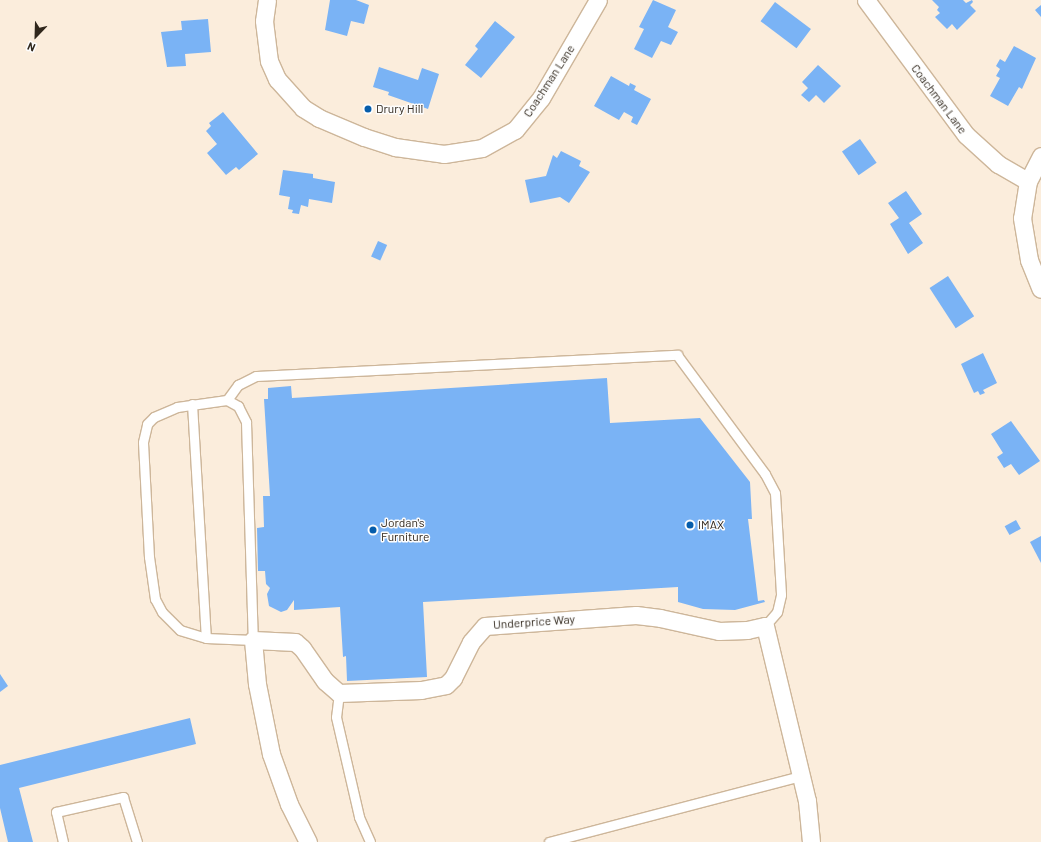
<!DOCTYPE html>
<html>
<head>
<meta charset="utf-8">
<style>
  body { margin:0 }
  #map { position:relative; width:1041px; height:842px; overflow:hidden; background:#fbeddc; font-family:Barlow,sans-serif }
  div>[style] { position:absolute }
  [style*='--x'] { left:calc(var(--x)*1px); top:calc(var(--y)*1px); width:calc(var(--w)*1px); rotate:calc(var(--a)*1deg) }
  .building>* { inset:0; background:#7ab3f5; transform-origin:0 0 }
  .roads { filter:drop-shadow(1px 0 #cdb69a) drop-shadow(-1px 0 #cdb69a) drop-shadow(0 1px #cdb69a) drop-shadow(0 -1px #cdb69a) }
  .lane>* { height:9px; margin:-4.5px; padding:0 4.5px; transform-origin:4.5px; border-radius:4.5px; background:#fff }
  .street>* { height:17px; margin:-8.5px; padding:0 8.5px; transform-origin:8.5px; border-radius:8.5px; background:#fff }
  .dots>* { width:11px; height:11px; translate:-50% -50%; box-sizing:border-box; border:2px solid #fdfdfd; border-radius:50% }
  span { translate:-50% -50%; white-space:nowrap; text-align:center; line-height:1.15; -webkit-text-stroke:3px #fdfdfd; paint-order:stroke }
  .street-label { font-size:12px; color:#30271c }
  .poi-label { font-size:12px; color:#30271c }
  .left { translate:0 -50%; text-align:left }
  .north { position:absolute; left:16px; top:16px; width:40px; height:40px; -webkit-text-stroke:3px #fdfdfd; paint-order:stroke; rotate:203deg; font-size:11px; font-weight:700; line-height:16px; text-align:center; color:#30271c }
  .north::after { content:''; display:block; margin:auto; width:14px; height:18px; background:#30271c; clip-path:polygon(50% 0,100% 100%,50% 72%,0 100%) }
</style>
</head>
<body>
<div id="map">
  <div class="building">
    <i style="clip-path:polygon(330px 0,356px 0,369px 5px,364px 24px,351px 21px,347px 36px,325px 30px)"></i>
    <i style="clip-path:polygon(653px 0,676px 10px,668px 27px,678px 32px,671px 45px,661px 41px,652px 58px,634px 49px,644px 29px,639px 27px)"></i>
    <i style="clip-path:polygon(932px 0,963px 0,966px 3px,972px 0,973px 2px,970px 5px,976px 11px,957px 30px,952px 24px,947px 29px,935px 17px,940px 13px,937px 10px,939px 7px)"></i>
    <i style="left:775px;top:2px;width:45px;height:24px;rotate:37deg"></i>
    <i style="clip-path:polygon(1041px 5px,1041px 17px,1035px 10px)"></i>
    <i style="clip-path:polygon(208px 19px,211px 52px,185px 54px,186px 66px,167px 67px,161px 32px,182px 30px,181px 21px)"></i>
    <i style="clip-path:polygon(495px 21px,515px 37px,481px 78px,465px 65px,478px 49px,475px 46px)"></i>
    <i style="clip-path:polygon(1014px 46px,1036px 58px,1022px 89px,1019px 87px,1008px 106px,990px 96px,1000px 78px,996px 76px,1000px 69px,996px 66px,1000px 59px,1005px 62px)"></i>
    <i style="clip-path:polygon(818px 65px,841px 86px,824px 103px,816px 95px,809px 102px,801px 95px,808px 88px,802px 82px)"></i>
    <i style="clip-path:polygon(379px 67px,418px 80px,422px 68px,439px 74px,428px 109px,388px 95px,389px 92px,373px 87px)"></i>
    <i style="clip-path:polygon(611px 76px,629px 86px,630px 83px,636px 86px,634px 90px,651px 99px,637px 125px,631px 122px,633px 117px,624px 112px,619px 120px,594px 106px)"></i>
    <i style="clip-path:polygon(223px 112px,258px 154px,239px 170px,236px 167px,226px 175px,207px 153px,217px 144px,206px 131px,211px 126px,209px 123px)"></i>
    <i style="left:860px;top:139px;width:29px;height:22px;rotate:55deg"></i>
    <i style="clip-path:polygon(561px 151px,581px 161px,579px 166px,590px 172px,569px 203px,560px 197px,530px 203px,525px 180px,546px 176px,553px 155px,557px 158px)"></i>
    <i style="clip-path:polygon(283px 170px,313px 174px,313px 178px,335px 182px,332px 203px,309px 199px,308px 207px,301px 205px,299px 214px,292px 213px,293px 210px,288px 209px,290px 197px,279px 195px)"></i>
    <i style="clip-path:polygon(906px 191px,922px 214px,909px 223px,923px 243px,908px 254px,890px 224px,899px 218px,888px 203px)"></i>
    <i style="left:378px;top:241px;width:10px;height:17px;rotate:24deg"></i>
    <i style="left:948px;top:276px;width:48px;height:22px;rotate:57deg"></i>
    <i style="clip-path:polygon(983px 353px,997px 383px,983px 390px,985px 393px,980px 395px,978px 391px,974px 393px,961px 364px)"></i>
    <i style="clip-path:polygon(607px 378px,610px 423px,700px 418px,750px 482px,752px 519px,748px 519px,758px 601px,764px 600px,765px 602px,735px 610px,703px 609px,678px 602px,678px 587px,423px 602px,427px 677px,347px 681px,346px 656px,343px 657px,340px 607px,294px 610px,294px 600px,287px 610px,281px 612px,269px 606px,267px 594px,270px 588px,266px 584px,265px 571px,258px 571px,257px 528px,264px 527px,263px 496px,270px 496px,264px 399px,268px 399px,268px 388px,291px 386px,292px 398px)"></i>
    <i style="clip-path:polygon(1011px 421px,1040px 461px,1019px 475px,1011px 464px,1004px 468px,997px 457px,1003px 453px,991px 434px)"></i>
    <i style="left:1016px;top:520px;width:10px;height:13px;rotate:61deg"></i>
    <i style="clip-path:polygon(1041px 536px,1041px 563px,1030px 542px)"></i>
    <i style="clip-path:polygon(0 674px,8px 686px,0 692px)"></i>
    <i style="clip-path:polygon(190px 718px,196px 744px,19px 788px,33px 842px,8px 842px,0 808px,0 765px)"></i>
  </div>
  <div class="roads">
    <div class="lane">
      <i style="--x:227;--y:400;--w:19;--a:-54"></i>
      <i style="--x:238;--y:385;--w:20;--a:-27"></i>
      <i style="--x:256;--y:376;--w:422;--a:-2.9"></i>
      <i style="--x:677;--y:355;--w:148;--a:53.5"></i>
      <i style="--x:765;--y:474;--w:21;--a:62"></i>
      <i style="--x:775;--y:493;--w:102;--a:86.6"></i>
      <i style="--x:781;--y:595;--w:17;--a:103"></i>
      <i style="--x:777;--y:612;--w:18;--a:131"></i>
      <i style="--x:227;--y:400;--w:13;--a:29"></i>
      <i style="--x:238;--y:406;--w:18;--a:63"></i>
      <i style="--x:246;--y:422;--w:218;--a:88.2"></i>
      <i style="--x:253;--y:640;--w:47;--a:-177.6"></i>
      <i style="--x:206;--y:638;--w:27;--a:-163"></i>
      <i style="--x:180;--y:630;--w:25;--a:-135"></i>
      <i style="--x:162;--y:612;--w:15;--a:-118"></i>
      <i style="--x:155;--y:599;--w:42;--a:-98.1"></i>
      <i style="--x:149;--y:557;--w:115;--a:-93"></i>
      <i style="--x:143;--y:442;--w:18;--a:-77"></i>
      <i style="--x:147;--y:424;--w:10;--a:-45"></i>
      <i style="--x:154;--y:417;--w:25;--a:-23"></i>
      <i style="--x:177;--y:407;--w:50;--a:-8"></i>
      <i style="--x:192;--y:404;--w:234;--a:86.6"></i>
      <i style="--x:339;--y:693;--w:24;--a:97"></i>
      <i style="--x:336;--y:717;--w:103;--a:77"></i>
      <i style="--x:359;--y:817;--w:27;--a:66"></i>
      <i style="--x:63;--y:842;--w:31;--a:-103"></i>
      <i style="--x:56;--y:812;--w:69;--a:-12.6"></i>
      <i style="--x:123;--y:797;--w:47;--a:72.7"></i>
      <i style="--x:549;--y:842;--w:260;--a:-14.7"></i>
    </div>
    <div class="street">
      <i style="--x:267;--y:0;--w:21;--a:98"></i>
      <i style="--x:264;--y:21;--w:40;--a:82.9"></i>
      <i style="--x:269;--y:61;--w:20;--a:66"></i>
      <i style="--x:277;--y:79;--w:39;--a:48"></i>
      <i style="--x:303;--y:108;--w:19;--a:32"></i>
      <i style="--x:319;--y:118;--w:49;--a:22.9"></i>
      <i style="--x:364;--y:137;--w:33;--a:18"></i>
      <i style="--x:395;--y:147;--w:49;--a:8.1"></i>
      <i style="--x:444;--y:154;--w:38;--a:-9"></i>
      <i style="--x:482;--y:148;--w:38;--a:-29"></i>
      <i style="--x:515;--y:130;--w:41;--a:-50.9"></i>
      <i style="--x:541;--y:98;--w:113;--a:-59.8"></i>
      <i style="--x:866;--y:0;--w:168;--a:53.5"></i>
      <i style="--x:966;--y:135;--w:43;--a:42.2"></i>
      <i style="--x:998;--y:164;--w:34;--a:30"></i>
      <i style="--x:1041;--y:156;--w:28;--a:117"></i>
      <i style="--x:1028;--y:181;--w:37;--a:99"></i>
      <i style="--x:1022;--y:218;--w:43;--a:80.5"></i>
      <i style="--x:1029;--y:260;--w:31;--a:68"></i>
      <i style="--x:308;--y:842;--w:42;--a:-116.6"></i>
      <i style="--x:289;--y:804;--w:53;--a:-109.8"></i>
      <i style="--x:271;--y:754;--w:71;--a:-101.3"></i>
      <i style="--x:257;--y:684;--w:44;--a:-95.2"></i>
      <i style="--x:253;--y:640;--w:42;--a:2.7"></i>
      <i style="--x:295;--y:642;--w:9;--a:41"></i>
      <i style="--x:302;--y:648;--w:40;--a:55.1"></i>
      <i style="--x:325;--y:681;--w:18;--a:41"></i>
      <i style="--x:339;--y:693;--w:82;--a:-2.1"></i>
      <i style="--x:421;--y:690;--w:25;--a:-11"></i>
      <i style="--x:446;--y:685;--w:10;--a:-45"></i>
      <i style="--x:453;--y:678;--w:40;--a:-63.4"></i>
      <i style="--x:471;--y:642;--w:21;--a:-49"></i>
      <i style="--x:485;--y:626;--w:151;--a:-4.2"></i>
      <i style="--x:636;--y:615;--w:24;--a:7"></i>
      <i style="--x:660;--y:618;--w:60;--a:12.4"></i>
      <i style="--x:719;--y:631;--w:28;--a:-2"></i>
      <i style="--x:747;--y:630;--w:18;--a:-13"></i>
      <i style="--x:765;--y:626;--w:180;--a:76.5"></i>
      <i style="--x:807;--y:801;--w:41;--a:84.4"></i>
    </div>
  </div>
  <div class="dots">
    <i style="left:368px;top:109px;background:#065dab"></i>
    <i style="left:690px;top:525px;background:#065dab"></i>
    <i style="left:373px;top:530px;background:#065dab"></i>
  </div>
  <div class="street-label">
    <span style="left:549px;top:81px;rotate:-57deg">Coachman Lane</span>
    <span style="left:939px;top:99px;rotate:53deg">Coachman Lane</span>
    <span style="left:534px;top:622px;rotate:-4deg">Underprice Way</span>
  </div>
  <div class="poi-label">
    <span class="left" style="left:376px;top:109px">Drury Hill</span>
    <span class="left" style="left:381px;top:530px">Jordan's<br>Furniture</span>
    <span class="left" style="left:698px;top:525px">IMAX</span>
  </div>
  <div class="north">N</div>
</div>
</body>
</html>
